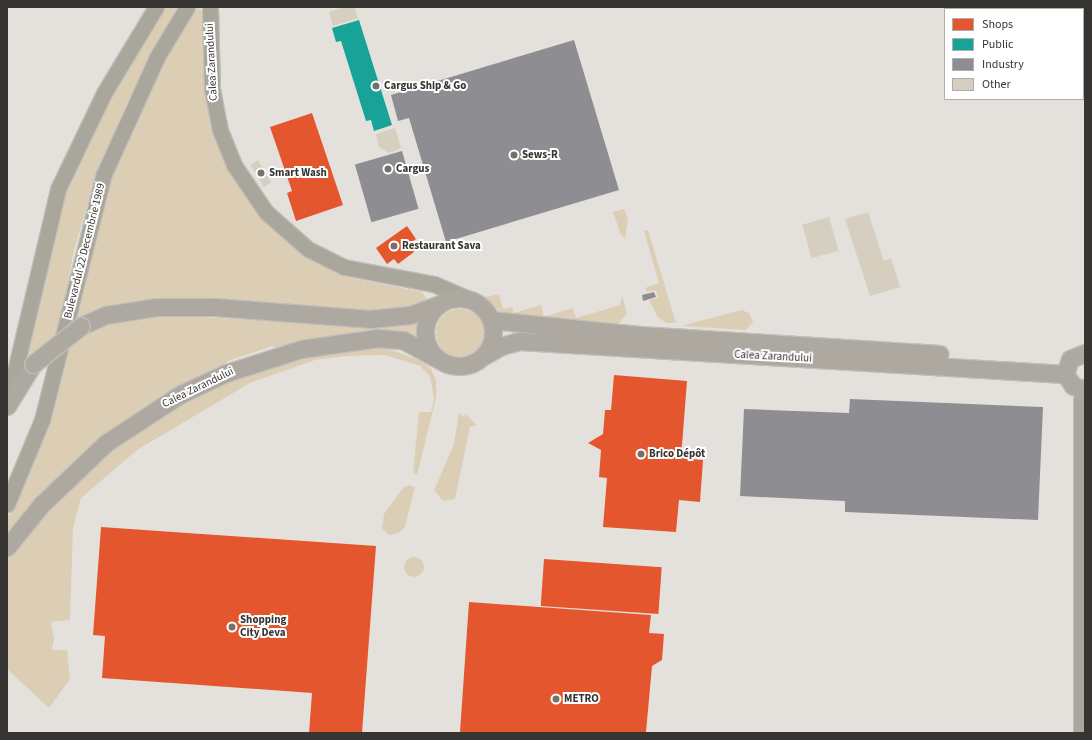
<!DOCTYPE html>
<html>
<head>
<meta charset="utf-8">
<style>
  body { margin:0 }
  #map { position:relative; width:1092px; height:740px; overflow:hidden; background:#e4e1dc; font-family:"Source Sans 3",sans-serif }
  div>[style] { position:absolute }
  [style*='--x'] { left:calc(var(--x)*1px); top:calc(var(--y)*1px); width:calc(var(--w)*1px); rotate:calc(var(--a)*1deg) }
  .green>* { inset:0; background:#dcceb4 }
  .round { border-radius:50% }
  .shops>* { inset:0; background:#e4572e; transform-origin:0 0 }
  .public>* { inset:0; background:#17a398 }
  .industry>* { inset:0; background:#8d8d92; transform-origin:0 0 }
  .building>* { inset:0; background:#d6cfc0; transform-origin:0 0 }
  .roads { filter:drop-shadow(1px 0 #c1bfbb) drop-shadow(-1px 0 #c1bfbb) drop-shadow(0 1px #c1bfbb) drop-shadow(0 -1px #c1bfbb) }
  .minor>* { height:11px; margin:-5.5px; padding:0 5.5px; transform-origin:5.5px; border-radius:5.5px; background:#aba69f }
  .secondary>* { height:15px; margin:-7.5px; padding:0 7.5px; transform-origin:7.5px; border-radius:7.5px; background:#a9a69c }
  .primary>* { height:17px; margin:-8.5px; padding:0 8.5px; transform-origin:8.5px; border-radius:8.5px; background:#ada8a0 }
  .primary>.ring { margin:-8.5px; padding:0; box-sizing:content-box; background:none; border:17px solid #ada8a0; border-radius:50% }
  .bridges { filter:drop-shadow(1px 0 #c1bfbb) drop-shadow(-1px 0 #c1bfbb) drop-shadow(0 1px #c1bfbb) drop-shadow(0 -1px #c1bfbb) }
  .primary-bridge>* { height:17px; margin:-8.5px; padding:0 8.5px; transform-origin:8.5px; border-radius:8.5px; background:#ada8a0 }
  .dots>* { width:11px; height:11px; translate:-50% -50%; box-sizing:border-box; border:2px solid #fff; border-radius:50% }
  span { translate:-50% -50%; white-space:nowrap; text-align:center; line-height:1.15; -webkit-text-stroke:4px #fff; paint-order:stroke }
  .street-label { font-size:11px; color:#373531 }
  .poi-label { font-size:11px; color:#373531; font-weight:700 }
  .left { translate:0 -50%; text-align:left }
  .frame { position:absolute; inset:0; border:8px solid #373531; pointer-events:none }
  .legend { position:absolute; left:944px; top:8px; width:140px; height:92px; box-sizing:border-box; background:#fff; border:1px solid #afaead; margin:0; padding:5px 7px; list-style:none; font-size:12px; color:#373531 }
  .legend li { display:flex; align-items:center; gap:8px; height:20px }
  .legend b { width:20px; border:1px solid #afaead }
</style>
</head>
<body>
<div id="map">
  <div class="green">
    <i style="clip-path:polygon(164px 7px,177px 7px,125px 107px,94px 182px,74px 250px,58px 337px,19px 377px,56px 224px,74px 168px,105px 105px)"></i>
    <i style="clip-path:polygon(198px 8px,203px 11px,237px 182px,252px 205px,286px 240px,320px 264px,347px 277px,422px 292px,429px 303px,416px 312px,199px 304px,72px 325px,106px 189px,119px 153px,166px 56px,192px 10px)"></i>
    <i style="clip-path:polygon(624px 209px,628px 220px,625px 238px,621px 235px,613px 212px)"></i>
    <i style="clip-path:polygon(648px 230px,676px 323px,666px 323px,658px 317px,649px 300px,658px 298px,656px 290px,647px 292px,645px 288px,659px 283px,644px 231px)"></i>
    <i style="clip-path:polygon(499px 294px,503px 309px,512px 307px,514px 313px,541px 305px,544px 317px,573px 308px,576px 318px,620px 305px,622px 296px,627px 313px,618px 324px,508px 317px,481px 298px)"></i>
    <i class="round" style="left:436px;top:309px;width:48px;height:48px"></i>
    <i style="clip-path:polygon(742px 310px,749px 313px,753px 322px,746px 330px,681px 326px)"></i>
    <i style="clip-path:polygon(166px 315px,313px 323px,421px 323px,418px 344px,279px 350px,272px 346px,228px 361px,212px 374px,166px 397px,7px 534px,7px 518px,39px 451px,71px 343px,113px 320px)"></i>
    <i style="clip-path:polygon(383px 347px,421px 361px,431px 369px,436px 380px,436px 398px,417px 475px,413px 472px,419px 412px,431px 412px,434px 398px,430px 376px,420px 366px,385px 355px,346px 356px,315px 360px,250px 383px,137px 450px,81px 498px,73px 528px,70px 620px,51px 622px,54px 639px,52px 650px,67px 650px,70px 679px,49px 708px,7px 669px,7px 542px,80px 467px,191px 392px,304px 359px)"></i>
    <i style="clip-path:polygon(459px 413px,464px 417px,466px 414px,477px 426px,470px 426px,455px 499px,443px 501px,434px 490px,454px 444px)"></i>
    <i style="clip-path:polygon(409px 485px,415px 487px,405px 527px,398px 533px,389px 535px,382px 528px,384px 514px,403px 488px)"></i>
    <i class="round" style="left:404px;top:557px;width:20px;height:20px"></i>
  </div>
  <div class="shops">
    <i style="clip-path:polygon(312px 113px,343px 205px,296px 221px,287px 193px,292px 191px,270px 127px)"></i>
    <i style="clip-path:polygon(407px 226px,416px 239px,409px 244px,414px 252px,398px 264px,394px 259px,387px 264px,376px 248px)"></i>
    <i style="clip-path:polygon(614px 375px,687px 381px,681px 458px,703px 460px,700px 502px,679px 500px,676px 532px,603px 527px,607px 478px,599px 477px,601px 450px,588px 443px,603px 434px,605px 410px,611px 410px)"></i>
    <i style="clip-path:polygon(101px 527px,376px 546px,362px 733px,309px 733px,312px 693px,102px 678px,105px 636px,93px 635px)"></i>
    <i style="left:544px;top:559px;width:118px;height:47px;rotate:4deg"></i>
    <i style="clip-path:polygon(469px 602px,651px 615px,649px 633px,664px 634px,662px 660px,652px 666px,646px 732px,460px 732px)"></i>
  </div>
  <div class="public">
    <i style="clip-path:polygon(359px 20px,392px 125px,374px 131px,371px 120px,366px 121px,341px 41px,336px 42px,332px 28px)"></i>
  </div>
  <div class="industry">
    <i style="clip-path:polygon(574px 40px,619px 190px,446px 242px,409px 118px,398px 121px,391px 95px)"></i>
    <i style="left:402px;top:151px;width:60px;height:49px;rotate:74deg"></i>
    <i style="clip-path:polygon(654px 292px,656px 297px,643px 301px,642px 295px)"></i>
    <i style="clip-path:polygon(850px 399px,1043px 407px,1038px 520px,845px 512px,845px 501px,740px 496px,744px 409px,849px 413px)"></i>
  </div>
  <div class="building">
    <i style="clip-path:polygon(343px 7px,354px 7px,358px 18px,333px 26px,329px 12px)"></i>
    <i style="clip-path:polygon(395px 128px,401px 148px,389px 153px,379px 147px,376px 134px)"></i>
    <i style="left:258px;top:160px;width:26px;height:9px;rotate:59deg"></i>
    <i style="clip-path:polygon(868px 212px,884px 261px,891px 258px,900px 287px,870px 296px,845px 219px)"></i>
    <i style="left:829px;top:217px;width:35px;height:28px;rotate:74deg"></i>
  </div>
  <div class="roads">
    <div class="minor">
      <i style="--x:1079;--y:733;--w:333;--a:-90"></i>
      <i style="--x:1079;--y:400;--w:12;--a:-70"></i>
    </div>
    <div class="secondary">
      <i style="--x:210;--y:7;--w:82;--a:88.6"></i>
      <i style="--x:212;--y:89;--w:42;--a:79"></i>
      <i style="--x:220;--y:130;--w:38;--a:68"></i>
      <i style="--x:234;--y:165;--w:57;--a:55.8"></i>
      <i style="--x:266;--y:212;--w:56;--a:41.4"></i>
      <i style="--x:308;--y:249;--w:40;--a:26.6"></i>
      <i style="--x:344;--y:267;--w:92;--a:10.7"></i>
      <i style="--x:434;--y:284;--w:40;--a:23.4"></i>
      <i style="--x:7;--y:405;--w:222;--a:-76.7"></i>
      <i style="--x:58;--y:189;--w:106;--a:-64.4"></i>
      <i style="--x:104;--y:93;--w:100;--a:-58.8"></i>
      <i style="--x:7;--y:504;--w:91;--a:-67.4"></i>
      <i style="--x:42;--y:420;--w:254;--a:-75.9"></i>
      <i style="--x:104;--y:174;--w:128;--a:-65.6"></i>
      <i style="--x:157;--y:57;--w:58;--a:-59"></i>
    </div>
    <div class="primary">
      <i class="ring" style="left:425px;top:298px;width:51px;height:51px"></i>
      <i style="--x:491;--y:320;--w:149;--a:5.8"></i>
      <i style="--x:639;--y:335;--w:301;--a:3.6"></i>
      <i style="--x:81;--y:326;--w:27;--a:-24"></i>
      <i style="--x:106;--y:315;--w:52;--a:-8.9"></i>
      <i style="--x:157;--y:307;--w:58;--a:0"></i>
      <i style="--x:215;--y:307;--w:155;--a:4.4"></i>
      <i style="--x:370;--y:319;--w:40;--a:-5.7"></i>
      <i style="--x:410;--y:315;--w:30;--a:-20"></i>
      <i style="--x:1085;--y:353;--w:16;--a:158"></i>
      <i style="--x:1070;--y:359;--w:16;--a:108"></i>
      <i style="--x:1065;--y:374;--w:14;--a:56"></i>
      <i style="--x:1073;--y:386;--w:12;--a:14"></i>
      <i style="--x:484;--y:356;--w:20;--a:-30"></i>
      <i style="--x:501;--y:346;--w:20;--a:-15"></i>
      <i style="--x:520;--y:341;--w:546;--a:3.47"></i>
      <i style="--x:7;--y:406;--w:49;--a:-58.2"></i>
      <i style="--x:7;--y:547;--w:54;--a:-51"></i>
      <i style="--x:41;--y:505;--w:90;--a:-43.6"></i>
      <i style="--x:106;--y:443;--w:90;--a:-33.2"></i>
      <i style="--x:181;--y:394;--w:50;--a:-25"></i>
      <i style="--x:226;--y:373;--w:79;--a:-17.7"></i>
      <i style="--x:301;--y:349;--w:78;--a:-8.1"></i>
      <i style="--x:378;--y:338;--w:25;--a:5"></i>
      <i style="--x:403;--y:340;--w:38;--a:29"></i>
    </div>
  </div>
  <div class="bridges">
    <div class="primary-bridge">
      <i style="--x:33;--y:364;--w:61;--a:-38.4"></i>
    </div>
  </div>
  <div class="dots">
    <i style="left:376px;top:86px;background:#74716d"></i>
    <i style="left:514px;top:155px;background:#74716d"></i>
    <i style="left:388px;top:169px;background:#74716d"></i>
    <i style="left:261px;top:173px;background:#74716d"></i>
    <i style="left:394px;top:246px;background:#74716d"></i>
    <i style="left:641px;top:454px;background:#74716d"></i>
    <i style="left:232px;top:627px;background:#74716d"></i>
    <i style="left:556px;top:699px;background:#74716d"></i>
  </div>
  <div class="street-label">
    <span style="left:212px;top:62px;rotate:-93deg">Calea Zarandului</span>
    <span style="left:85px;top:251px;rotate:-76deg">Bulevardul 22 Decembrie 1989</span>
    <span style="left:773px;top:357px;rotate:3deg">Calea Zarandului</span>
    <span style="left:198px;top:388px;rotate:-26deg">Calea Zarandului</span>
  </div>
  <div class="poi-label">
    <span class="left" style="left:384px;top:86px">Cargus Ship &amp; Go</span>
    <span class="left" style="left:522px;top:155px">Sews-R</span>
    <span class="left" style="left:396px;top:169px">Cargus</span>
    <span class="left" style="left:269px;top:173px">Smart Wash</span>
    <span class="left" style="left:402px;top:246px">Restaurant Sava</span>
    <span class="left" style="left:649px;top:454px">Brico Dépôt</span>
    <span class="left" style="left:240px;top:627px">Shopping<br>City Deva</span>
    <span class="left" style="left:564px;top:699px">METRO</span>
  </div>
  <div class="frame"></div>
  <ul class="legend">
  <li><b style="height:11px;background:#e4572e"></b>Shops</li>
  <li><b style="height:11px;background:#17a398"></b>Public</li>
  <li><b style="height:11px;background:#8d8d92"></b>Industry</li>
  <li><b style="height:11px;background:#d6cfc0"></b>Other</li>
  </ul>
</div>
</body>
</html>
